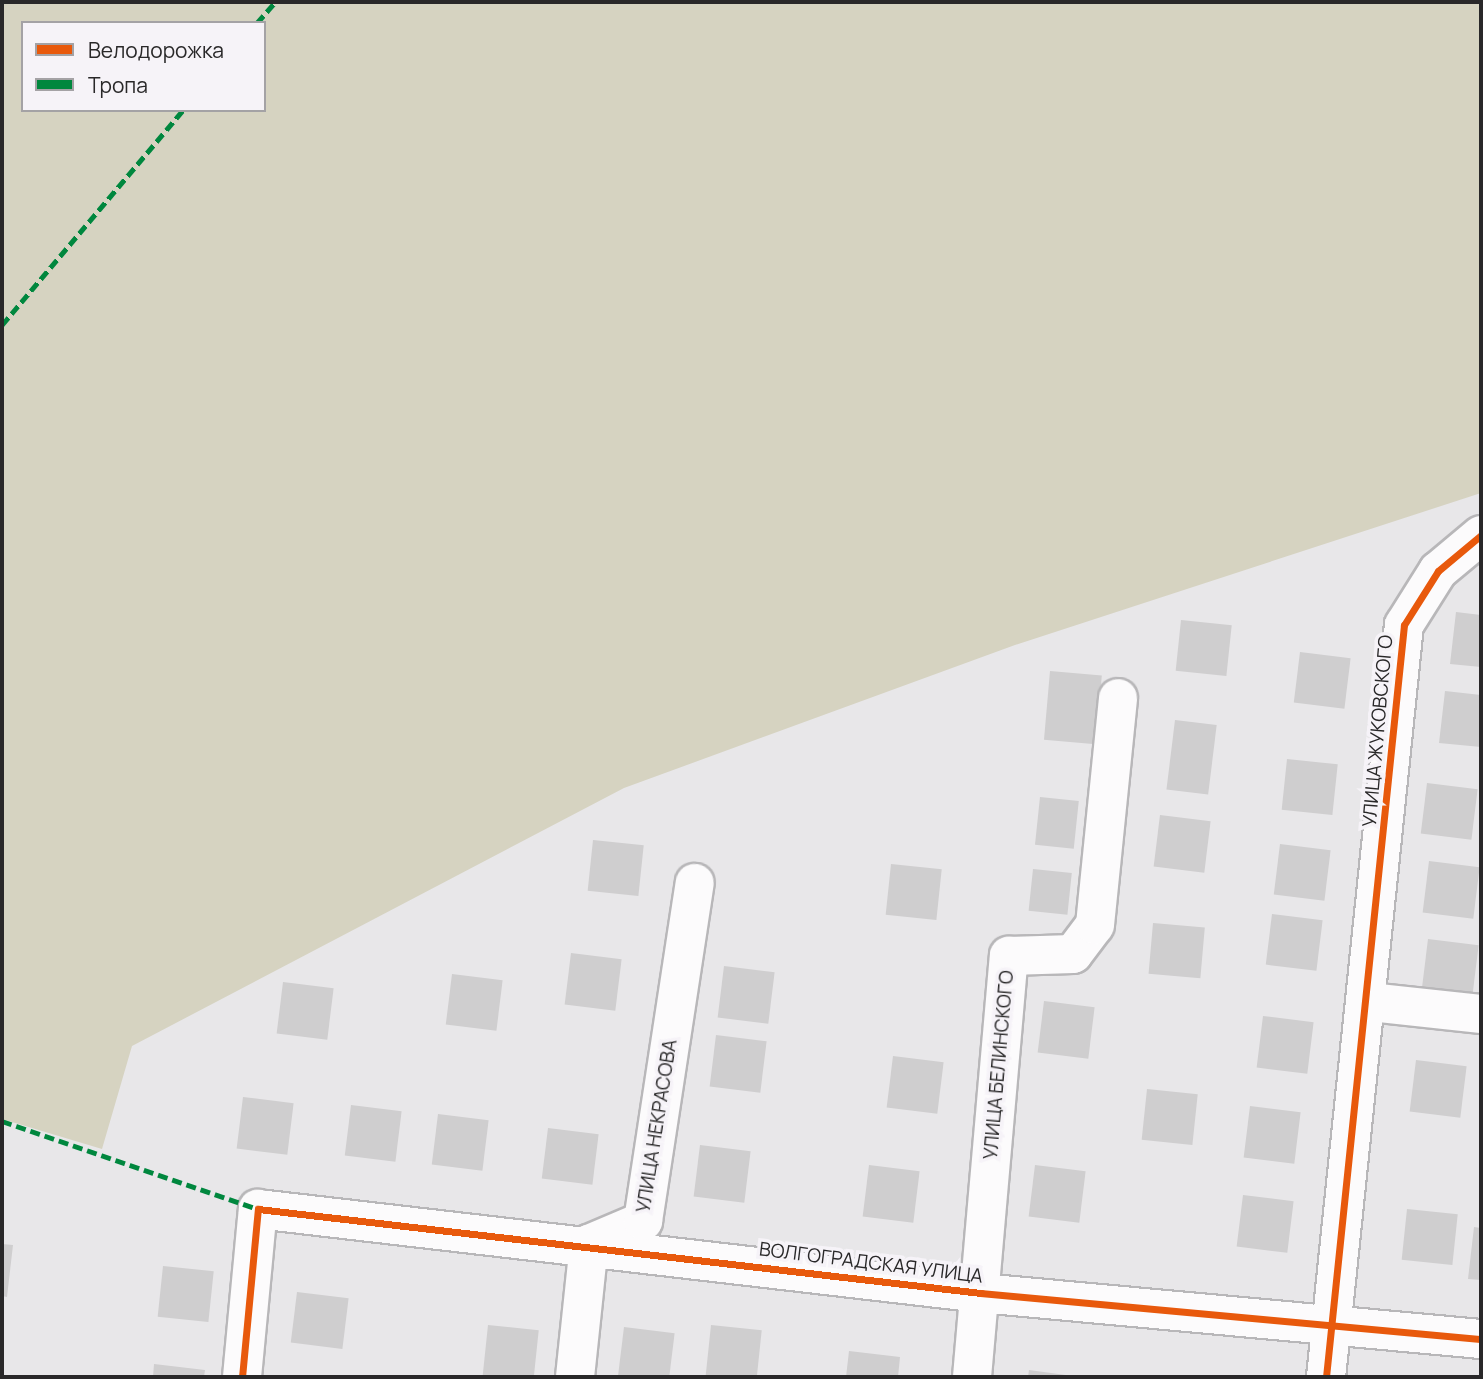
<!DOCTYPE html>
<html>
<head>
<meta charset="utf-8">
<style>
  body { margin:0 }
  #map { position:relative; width:1483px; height:1379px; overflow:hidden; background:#e8e7e9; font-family:Manrope,sans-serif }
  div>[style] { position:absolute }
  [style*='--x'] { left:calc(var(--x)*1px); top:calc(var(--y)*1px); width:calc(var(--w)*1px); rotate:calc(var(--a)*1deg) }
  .green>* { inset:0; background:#d6d3c1 }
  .building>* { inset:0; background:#cfcecf; transform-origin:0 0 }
  .roads { filter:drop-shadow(2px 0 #b8b7b9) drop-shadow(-2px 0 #b8b7b9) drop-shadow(0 2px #b8b7b9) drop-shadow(0 -2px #b8b7b9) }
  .minor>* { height:38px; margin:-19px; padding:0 19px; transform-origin:19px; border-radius:19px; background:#fcfbfc }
  .quiet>* { height:5px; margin-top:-2.5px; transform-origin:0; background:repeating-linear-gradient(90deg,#00873e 0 10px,transparent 0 15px) }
  .cycleway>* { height:7px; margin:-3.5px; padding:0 3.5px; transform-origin:3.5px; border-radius:3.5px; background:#e8590c }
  span { translate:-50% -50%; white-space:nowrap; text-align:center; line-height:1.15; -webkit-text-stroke:7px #f6f3f8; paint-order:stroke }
  .street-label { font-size:19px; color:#292829 }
  .frame { position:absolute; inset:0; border:4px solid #292829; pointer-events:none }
  .legend { position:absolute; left:21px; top:21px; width:245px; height:91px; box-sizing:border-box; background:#f6f3f8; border:2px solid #a4a2a5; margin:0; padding:9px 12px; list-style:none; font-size:21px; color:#292829 }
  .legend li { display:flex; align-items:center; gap:14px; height:35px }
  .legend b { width:35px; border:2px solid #a4a2a5 }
</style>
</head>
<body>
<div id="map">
  <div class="green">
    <i style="clip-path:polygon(evenodd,2px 2px,1481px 2px,1481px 493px,1015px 645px,624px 788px,132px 1046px,102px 1149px,2px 1119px,2px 2px,23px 23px,264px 23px,264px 110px,23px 110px,23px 23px)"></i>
  </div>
  <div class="building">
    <i style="clip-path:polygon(1456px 612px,1481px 615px,1481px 667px,1450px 664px)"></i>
    <i style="left:1181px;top:620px;width:51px;height:51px;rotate:6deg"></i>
    <i style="left:1300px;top:652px;width:51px;height:51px;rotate:7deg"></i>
    <i style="left:1050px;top:671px;width:52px;height:69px;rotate:5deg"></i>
    <i style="clip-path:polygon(1445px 691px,1481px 695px,1481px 747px,1439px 743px)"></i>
    <i style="left:1175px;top:720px;width:42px;height:70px;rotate:7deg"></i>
    <i style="left:1287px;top:759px;width:51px;height:51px;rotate:6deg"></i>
    <i style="left:1427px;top:783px;width:51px;height:51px;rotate:7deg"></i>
    <i style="left:1040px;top:797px;width:39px;height:48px;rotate:6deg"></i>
    <i style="left:1160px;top:815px;width:51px;height:52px;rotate:7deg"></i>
    <i style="left:593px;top:840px;width:51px;height:51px;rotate:6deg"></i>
    <i style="left:1280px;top:844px;width:51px;height:51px;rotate:7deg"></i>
    <i style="left:1429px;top:861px;width:51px;height:52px;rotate:7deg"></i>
    <i style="left:891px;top:864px;width:51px;height:51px;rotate:6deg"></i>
    <i style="left:1033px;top:869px;width:39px;height:42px;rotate:6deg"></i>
    <i style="left:1272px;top:914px;width:51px;height:51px;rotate:7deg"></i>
    <i style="left:1153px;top:923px;width:52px;height:51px;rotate:5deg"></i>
    <i style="left:1428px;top:939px;width:51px;height:52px;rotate:7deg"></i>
    <i style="left:571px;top:953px;width:51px;height:52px;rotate:7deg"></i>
    <i style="left:724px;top:966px;width:51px;height:52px;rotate:7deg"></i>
    <i style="left:452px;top:974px;width:51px;height:51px;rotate:7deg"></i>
    <i style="left:283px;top:982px;width:51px;height:52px;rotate:7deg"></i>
    <i style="left:1044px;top:1001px;width:51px;height:52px;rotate:7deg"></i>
    <i style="left:1263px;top:1016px;width:51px;height:52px;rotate:7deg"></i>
    <i style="left:716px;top:1035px;width:51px;height:52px;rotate:7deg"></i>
    <i style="left:893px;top:1056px;width:51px;height:52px;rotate:7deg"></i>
    <i style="left:1416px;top:1060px;width:51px;height:52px;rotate:7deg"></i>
    <i style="left:1147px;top:1089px;width:51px;height:51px;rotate:6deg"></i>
    <i style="left:243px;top:1097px;width:51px;height:52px;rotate:7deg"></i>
    <i style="left:351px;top:1105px;width:51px;height:51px;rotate:7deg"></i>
    <i style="left:1250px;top:1106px;width:51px;height:52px;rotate:7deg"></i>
    <i style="left:438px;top:1114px;width:51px;height:51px;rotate:7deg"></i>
    <i style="left:548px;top:1128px;width:51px;height:51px;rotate:7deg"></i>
    <i style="left:700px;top:1145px;width:51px;height:52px;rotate:7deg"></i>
    <i style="left:869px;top:1165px;width:51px;height:52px;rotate:7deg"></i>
    <i style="left:1035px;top:1165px;width:51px;height:52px;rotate:7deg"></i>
    <i style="left:1243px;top:1195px;width:51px;height:52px;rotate:7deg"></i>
    <i style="left:1407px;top:1209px;width:51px;height:51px;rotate:6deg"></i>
    <i style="clip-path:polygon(1474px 1227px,1481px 1228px,1481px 1280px,1468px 1279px)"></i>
    <i style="clip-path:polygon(2px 1244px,13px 1245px,7px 1297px,2px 1296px)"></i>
    <i style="left:163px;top:1266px;width:51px;height:51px;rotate:6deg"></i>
    <i style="left:297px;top:1292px;width:52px;height:51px;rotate:7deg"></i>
    <i style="left:488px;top:1325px;width:51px;height:51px;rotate:6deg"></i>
    <i style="left:711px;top:1325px;width:51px;height:51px;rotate:6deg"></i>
    <i style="left:624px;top:1327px;width:51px;height:50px;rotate:7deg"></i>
    <i style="clip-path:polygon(849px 1351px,900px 1357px,898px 1377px,846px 1377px)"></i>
    <i style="clip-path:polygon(154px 1364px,205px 1370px,204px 1377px,153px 1377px)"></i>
    <i style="clip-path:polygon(1029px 1370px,1073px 1376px,1073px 1377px,1028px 1377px)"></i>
  </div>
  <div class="roads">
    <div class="minor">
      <i style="--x:1369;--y:1002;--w:113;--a:6.1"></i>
      <i style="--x:242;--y:1377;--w:169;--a:-84.6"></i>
      <i style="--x:258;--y:1209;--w:728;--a:6.63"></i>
      <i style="--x:981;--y:1293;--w:502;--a:5.26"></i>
      <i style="--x:575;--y:1377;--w:134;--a:-84"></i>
      <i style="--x:589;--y:1244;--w:59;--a:-23.1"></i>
      <i style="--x:643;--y:1221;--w:342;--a:-81.3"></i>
      <i style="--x:972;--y:1377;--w:423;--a:-85"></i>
      <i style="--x:1009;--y:956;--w:64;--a:-1.8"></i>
      <i style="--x:1073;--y:954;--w:36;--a:-53"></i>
      <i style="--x:1095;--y:925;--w:228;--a:-84.2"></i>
      <i style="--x:1326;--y:1377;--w:756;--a:-84.08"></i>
      <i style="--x:1404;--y:625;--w:64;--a:-57.8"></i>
      <i style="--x:1438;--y:571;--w:56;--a:-39.9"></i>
    </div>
  </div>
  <div class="quiet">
    <i style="--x:257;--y:23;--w:28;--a:-49"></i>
    <i style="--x:2;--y:325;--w:281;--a:-49.9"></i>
    <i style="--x:2;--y:1121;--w:271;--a:19"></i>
  </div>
  <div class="cycleway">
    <i style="--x:242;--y:1377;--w:169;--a:-84.6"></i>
    <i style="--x:258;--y:1209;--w:728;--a:6.63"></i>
    <i style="--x:981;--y:1293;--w:502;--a:5.26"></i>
    <i style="--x:1326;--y:1377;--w:756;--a:-84.08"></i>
    <i style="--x:1404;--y:625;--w:64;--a:-57.8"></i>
    <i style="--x:1438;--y:571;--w:56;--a:-39.9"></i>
  </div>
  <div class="street-label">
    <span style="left:1378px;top:731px;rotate:-85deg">УЛИЦА ЖУКОВСКОГО</span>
    <span style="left:999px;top:1065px;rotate:-85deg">УЛИЦА БЕЛИНСКОГО</span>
    <span style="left:657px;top:1126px;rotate:-81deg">УЛИЦА НЕКРАСОВА</span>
    <span style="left:871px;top:1263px;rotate:7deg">ВОЛГОГРАДСКАЯ УЛИЦА</span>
  </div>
  <div class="frame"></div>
  <ul class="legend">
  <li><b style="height:9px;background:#e8590c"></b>Велодорожка</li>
  <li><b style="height:9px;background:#00873e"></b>Тропа</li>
  </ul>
</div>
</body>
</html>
